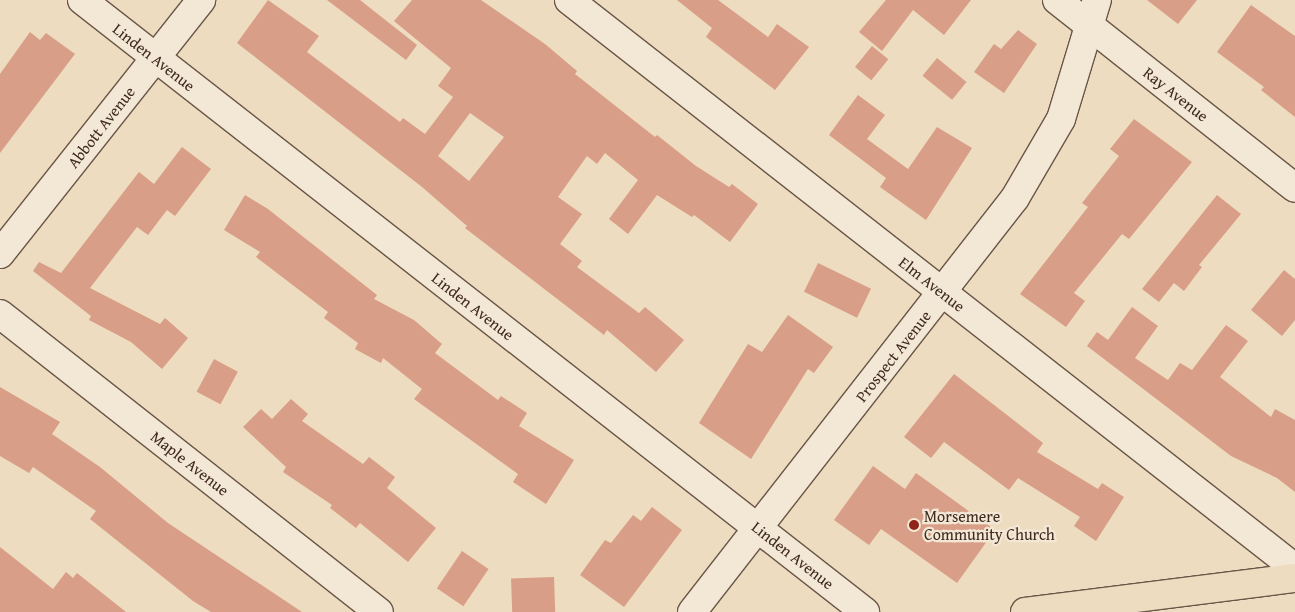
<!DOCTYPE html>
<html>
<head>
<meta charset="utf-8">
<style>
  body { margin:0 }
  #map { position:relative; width:1295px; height:612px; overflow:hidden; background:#eddcbf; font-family:"Gentium Book Plus",serif }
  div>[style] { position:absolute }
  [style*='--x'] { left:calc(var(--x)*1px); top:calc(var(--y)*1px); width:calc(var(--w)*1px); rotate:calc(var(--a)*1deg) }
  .building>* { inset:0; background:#d99e87; transform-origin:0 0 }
  .roads { filter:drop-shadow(1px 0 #6a5648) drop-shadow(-1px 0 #6a5648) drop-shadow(0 1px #6a5648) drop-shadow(0 -1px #6a5648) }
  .minor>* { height:28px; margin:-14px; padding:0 14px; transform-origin:14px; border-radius:14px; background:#f3e8d5 }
  .major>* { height:28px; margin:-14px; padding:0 14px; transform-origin:14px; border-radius:14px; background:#eddcbf }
  .dots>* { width:14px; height:14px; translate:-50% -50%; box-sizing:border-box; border:2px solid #f3e8d5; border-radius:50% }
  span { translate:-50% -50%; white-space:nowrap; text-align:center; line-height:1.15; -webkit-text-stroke:4.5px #f3e8d5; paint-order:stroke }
  .street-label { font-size:16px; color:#3f2920 }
  .poi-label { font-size:16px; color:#3f2920 }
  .left { translate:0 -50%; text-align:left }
</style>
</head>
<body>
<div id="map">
  <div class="building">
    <i style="clip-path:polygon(evenodd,268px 0,319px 36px,307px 52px,400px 122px,403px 118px,425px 134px,453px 97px,438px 86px,451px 68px,394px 21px,412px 0,481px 0,545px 44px,577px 71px,575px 74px,655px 137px,657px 135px,696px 166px,729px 187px,732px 184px,758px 204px,730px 242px,694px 215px,692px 217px,657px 195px,628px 234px,609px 219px,638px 180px,605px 153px,597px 164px,587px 156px,558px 197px,582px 214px,560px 244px,582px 261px,577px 267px,639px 313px,645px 307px,684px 340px,656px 372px,607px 330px,604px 335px,465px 228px,467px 226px,422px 187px,237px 43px,268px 0,470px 113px,504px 137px,469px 181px,438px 156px,470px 113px)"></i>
    <i style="clip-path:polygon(327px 0,360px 0,417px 45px,406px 60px)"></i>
    <i style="clip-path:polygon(677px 0,718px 0,768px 37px,777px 24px,809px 47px,775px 90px,706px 37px,712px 28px)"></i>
    <i style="clip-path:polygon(886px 0,971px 0,944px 35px,913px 10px,882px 51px,859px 32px)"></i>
    <i style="clip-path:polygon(1147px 0,1197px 0,1178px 24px)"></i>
    <i style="clip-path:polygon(1251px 5px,1295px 36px,1295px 117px,1261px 90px,1264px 87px,1217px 52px)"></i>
    <i style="clip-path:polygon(1018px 30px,1037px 44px,1004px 93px,974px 72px,994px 44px,1001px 49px)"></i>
    <i style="clip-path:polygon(30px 32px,40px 40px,46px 33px,75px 54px,0 153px,0 74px)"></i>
    <i style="left:872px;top:46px;width:21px;height:27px;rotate:39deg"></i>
    <i style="left:937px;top:58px;width:38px;height:23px;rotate:39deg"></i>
    <i style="clip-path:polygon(858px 95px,885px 115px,867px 139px,908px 169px,937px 127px,972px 148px,926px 220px,880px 187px,886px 178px,829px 135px)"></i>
    <i style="clip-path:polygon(1134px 119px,1192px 162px,1129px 239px,1122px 234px,1074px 293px,1085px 301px,1066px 327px,1020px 294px,1088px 207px,1082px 203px,1119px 156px,1110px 149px)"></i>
    <i style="clip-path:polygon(182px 147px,211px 169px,175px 216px,167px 210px,148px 235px,137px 227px,90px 288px,160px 324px,165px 318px,188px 338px,162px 369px,131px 342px,89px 320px,91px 316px,33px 271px,39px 262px,61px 273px,139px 172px,154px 184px)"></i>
    <i style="clip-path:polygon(245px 195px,268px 209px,377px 295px,374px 299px,414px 320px,442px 344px,435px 353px,498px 400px,501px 396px,527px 413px,519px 426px,574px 460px,546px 504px,513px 482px,518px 474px,414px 399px,422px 389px,383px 358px,381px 363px,355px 349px,358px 343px,324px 318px,328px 312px,256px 257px,260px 252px,224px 230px)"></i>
    <i style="clip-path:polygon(1217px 195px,1241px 214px,1199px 265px,1202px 267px,1184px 291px,1174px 283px,1159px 302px,1142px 289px)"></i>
    <i style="left:818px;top:263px;width:59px;height:32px;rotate:26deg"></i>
    <i style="clip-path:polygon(1284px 270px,1295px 279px,1295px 320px,1282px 336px,1251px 310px)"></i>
    <i style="clip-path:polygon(1132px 307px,1158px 326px,1135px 358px,1168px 380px,1180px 363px,1192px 370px,1226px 325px,1248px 341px,1220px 377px,1271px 417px,1275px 409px,1295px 420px,1295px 492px,1277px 478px,1231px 456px,1087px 346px,1097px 332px,1108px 340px)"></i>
    <i style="clip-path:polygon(788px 315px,833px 347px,814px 373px,808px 369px,751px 459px,699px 423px,748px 344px,762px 352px)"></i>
    <i style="left:214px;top:359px;width:27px;height:37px;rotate:28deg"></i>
    <i style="clip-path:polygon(954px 374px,1043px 443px,1037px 452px,1098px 489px,1102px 483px,1124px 497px,1096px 541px,1074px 526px,1080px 517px,1018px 478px,1009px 490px,944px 442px,931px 458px,904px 437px)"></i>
    <i style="clip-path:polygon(0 387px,60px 422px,52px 434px,100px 467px,168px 523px,302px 612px,211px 612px,193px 601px,90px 519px,96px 511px,33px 467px,29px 473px,0 456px)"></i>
    <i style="clip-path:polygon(291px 399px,308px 414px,302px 421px,363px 464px,369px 457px,395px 477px,387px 488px,436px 528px,408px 562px,360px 523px,356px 528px,330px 508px,332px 505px,283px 472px,286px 467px,243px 427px,261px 409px,272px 419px)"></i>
    <i style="clip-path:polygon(873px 466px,905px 489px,916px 473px,995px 530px,957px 583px,881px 529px,869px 545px,834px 520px)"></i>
    <i style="clip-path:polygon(652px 507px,682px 530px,624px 607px,580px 575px,605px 540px,611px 543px,633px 515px,641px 521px)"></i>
    <i style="clip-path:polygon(0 547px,53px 589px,66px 572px,73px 578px,77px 573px,126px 612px,0 612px)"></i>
    <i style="left:462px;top:551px;width:32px;height:45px;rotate:34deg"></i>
    <i style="left:554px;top:577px;width:35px;height:43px;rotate:88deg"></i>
  </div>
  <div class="roads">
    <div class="minor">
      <i style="--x:82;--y:0;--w:994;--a:38.01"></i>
      <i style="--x:569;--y:0;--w:922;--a:38.04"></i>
      <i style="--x:1057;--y:0;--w:303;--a:38.3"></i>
      <i style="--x:0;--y:254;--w:324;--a:-51.6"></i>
      <i style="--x:0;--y:314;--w:482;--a:38.2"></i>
      <i style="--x:692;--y:612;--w:525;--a:-52.04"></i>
      <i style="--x:1015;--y:198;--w:91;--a:-59.8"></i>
      <i style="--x:1061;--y:119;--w:124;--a:-73.2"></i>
    </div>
    <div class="major">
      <i style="--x:1025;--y:612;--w:272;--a:-7.2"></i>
    </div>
  </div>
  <div class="dots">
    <i style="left:914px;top:525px;background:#8f2418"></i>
  </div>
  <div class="street-label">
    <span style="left:154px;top:57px;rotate:38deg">Linden Avenue</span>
    <span style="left:1176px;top:94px;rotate:38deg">Ray Avenue</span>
    <span style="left:101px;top:127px;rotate:-52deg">Abbott Avenue</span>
    <span style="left:932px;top:284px;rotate:38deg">Elm Avenue</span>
    <span style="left:473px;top:306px;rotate:38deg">Linden Avenue</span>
    <span style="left:893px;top:356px;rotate:-52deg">Prospect Avenue</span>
    <span style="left:190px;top:463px;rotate:38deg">Maple Avenue</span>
    <span style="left:793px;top:555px;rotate:38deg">Linden Avenue</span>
  </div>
  <div class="poi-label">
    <span class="left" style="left:924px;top:525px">Morsemere<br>Community Church</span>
  </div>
</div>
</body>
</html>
